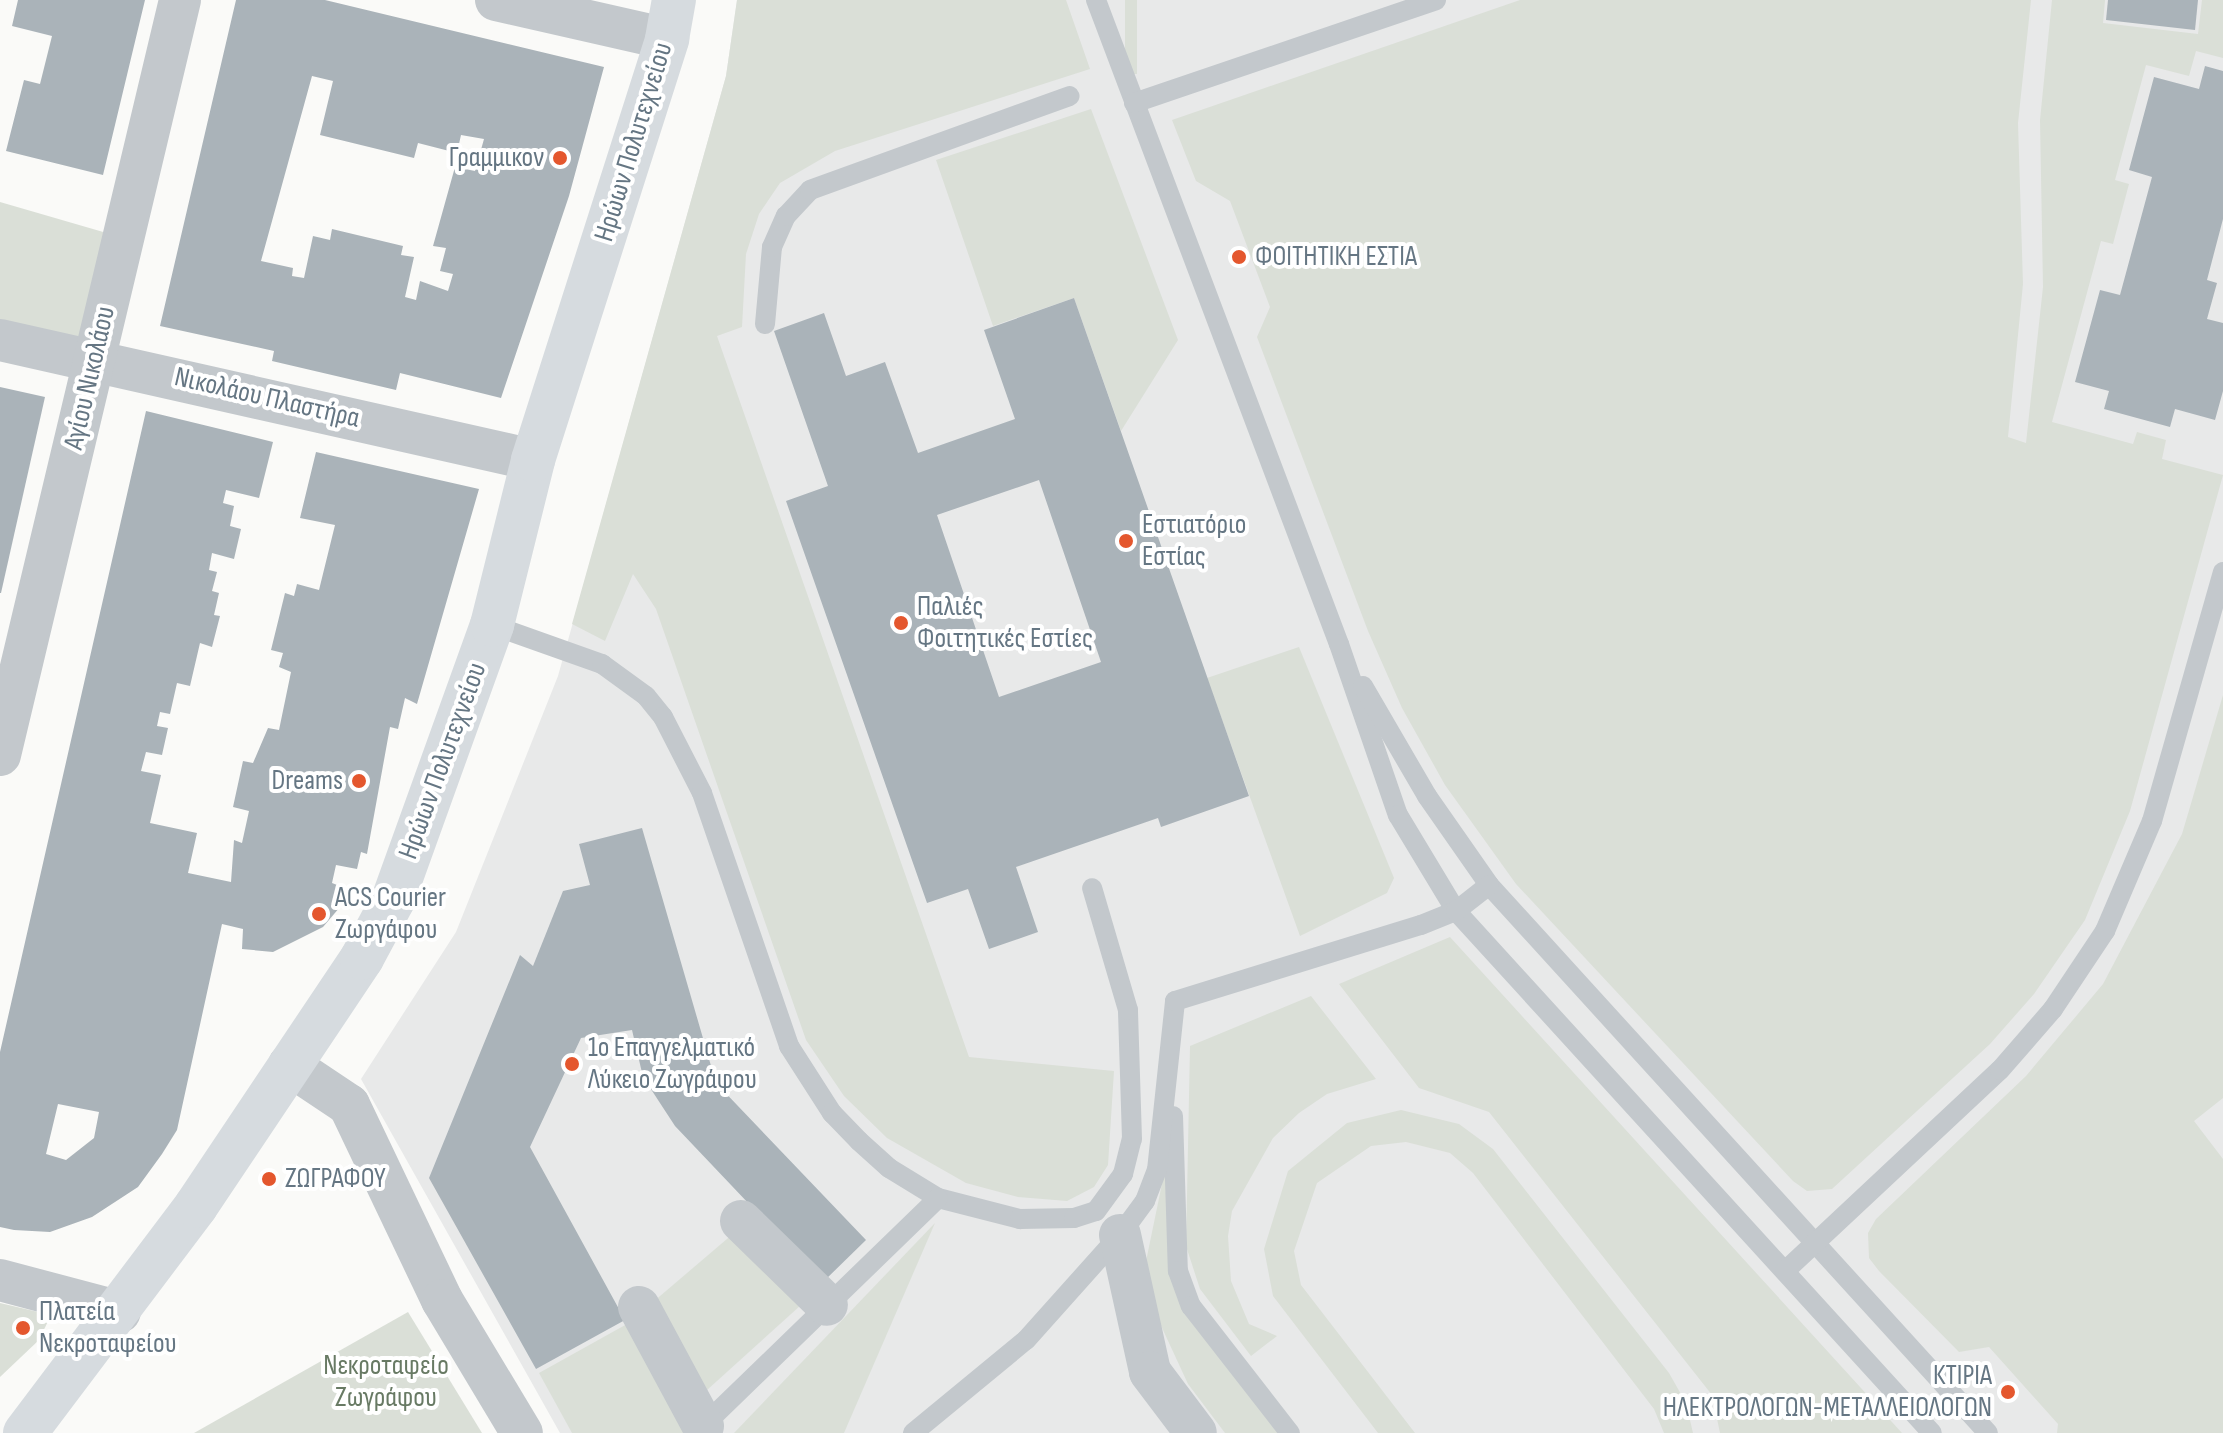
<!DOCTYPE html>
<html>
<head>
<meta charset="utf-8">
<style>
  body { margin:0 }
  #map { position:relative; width:2223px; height:1433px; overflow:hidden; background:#fafaf8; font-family:"Sofia Sans Condensed",sans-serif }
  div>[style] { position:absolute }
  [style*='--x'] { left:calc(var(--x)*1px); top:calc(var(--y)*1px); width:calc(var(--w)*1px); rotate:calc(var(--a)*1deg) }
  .built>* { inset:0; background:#e8e9e9 }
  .green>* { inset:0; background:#dadfd7; transform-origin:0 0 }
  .building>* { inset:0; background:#aab3b9 }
  .lane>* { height:20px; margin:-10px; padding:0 10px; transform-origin:10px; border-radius:10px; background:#c3c8cc }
  .street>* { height:42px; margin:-21px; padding:0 21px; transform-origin:21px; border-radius:21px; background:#c3c8cc }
  .secondary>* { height:44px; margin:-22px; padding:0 22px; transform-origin:22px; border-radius:22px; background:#d6dbdf }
  .dots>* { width:22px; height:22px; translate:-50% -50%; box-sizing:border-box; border:4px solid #fff; border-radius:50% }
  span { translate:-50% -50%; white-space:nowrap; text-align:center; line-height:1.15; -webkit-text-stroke:8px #fff; paint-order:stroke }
  .street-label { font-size:28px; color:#657683 }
  .poi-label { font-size:28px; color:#657683 }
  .right { translate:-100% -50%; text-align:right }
  .left { translate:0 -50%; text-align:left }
  .park-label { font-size:28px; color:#687a64 }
</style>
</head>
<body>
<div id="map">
  <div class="built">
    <i style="clip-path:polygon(737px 0,2223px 0,2223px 1433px,560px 1433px,361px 1079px,456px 932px,558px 676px,726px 76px)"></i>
  </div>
  <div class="green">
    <i style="clip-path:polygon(737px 0,1066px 0,1090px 69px,835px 151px,780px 183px,759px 214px,746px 254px,742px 327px,717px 336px,969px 1057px,1114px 1071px,1108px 1165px,1094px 1187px,1067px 1201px,1018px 1197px,966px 1183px,887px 1138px,844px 1096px,806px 1040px,656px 609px,633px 574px,605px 641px,572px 624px,726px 76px)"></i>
    <i style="left:1125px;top:0;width:12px;height:74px"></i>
    <i style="clip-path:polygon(1520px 0,2031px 0,2018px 123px,2023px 284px,2008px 437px,2026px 443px,2043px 287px,2040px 120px,2052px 0,2105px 0,2103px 23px,2198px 34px,2202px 0,2223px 0,2223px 58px,2196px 51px,2189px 76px,2146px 65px,2115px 180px,2129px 184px,2113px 244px,2101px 241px,2052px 422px,2133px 444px,2137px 432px,2166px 440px,2162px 459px,2223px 475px,2130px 811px,2085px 920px,2034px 994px,1990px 1044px,1832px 1189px,1807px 1191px,1793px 1181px,1516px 884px,1445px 785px,1402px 708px,1368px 631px,1257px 337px,1270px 307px,1230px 201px,1196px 181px,1172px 120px)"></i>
    <i style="clip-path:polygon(1091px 109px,1178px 340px,1121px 431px,1074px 298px,993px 326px,936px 160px)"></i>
    <i style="clip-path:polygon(0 202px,117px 236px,89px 355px,0 338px)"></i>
    <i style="clip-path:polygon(1299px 647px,1394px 878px,1387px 893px,1300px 936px,1207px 678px)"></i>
    <i style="clip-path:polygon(2223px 695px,2223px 1098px,2194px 1121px,2223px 1159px,2223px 1433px,2057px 1433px,2058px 1424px,1989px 1347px,1959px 1352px,1879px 1271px,1869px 1258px,1868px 1233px,1876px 1219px,2026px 1076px,2103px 984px,2182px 834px)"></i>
    <i style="clip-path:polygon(1450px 937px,1902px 1433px,1720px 1433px,1712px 1395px,1489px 1112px,1419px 1088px,1339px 984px)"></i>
    <i style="clip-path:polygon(1311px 996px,1376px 1079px,1327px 1094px,1299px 1113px,1273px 1138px,1232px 1211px,1228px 1236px,1231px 1281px,1249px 1324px,1277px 1336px,1251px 1356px,1200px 1289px,1186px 1246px,1190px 1046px)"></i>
    <i style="clip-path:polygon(1401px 1110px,1459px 1124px,1493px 1149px,1669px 1373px,1686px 1403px,1693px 1433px,1664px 1433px,1654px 1409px,1473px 1173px,1450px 1153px,1406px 1142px,1371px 1146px,1317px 1183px,1294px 1251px,1301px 1285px,1415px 1433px,1378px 1433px,1273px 1296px,1264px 1249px,1288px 1171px,1347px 1123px)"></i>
    <i style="clip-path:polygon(1171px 1140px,1169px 1259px,1283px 1433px,1225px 1433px,1188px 1384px,1157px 1317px,1144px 1271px)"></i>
    <i style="clip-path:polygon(935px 1223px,844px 1433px,734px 1433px)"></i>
    <i style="clip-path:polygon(741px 1227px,811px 1296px,696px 1400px,646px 1308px)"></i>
    <i style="clip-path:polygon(0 1303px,51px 1315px,39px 1340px,0 1377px)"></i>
    <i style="clip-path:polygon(408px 1312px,482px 1433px,194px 1433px)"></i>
    <i style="clip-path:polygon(627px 1324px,687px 1433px,572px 1433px,539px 1373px)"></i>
  </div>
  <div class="building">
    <i style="clip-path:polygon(18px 0,145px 0,103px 175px,6px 151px,24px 80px,40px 84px,52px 36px,12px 26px)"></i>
    <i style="clip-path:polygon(evenodd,236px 0,325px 0,604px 67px,569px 196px,501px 398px,400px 373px,396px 390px,272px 361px,274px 351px,160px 326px,236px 0,312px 76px,333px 81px,320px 135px,414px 158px,418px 143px,457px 153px,461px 135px,484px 139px,475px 171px,455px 167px,433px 246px,446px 248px,440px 271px,453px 274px,448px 291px,420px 281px,416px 300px,405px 297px,414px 257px,401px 255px,403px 246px,332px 229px,330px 240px,313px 236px,304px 278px,292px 276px,293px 268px,261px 261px,312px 76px)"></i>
    <i style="clip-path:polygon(2108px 0,2198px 0,2195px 30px,2106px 20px)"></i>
    <i style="clip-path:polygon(2205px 66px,2223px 71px,2223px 219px,2207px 280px,2217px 283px,2207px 319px,2223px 323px,2223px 391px,2215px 420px,2175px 409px,2170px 427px,2104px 409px,2109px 391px,2075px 382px,2100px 290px,2120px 295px,2152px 177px,2129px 170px,2154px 77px,2199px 89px)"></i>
    <i style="clip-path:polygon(evenodd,1074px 298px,1249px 796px,1161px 827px,1158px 818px,1016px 867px,1038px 932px,989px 949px,968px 889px,927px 903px,786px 501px,828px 486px,774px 331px,824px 313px,846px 376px,885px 362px,918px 453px,1015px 419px,984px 330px,1074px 298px,1039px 480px,1101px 662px,999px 697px,937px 515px,1039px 480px)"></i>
    <i style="clip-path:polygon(0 387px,45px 397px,1px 593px,0 593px)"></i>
    <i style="clip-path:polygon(evenodd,146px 411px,273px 442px,259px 498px,226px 490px,223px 503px,234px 506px,230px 526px,241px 529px,234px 559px,212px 553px,209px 570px,217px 572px,212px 591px,219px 593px,214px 615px,220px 616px,212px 647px,200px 643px,190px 686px,177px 683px,170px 714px,160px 712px,157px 726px,168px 728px,162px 755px,146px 752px,141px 771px,161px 775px,150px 823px,197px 833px,188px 873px,231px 882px,234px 840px,242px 843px,249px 811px,233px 807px,243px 761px,253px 763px,268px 728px,279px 730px,291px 672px,279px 667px,283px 653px,271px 650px,285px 593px,294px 596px,297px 584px,319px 590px,335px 525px,300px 518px,316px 452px,479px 489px,417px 704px,405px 698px,398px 729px,390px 727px,367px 854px,361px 852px,357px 869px,336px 865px,332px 883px,350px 890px,340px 907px,323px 927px,273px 952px,242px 949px,243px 929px,222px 924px,177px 1130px,162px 1154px,138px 1187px,92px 1217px,50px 1232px,14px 1230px,0 1227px,0 1052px,146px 411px,58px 1104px,99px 1112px,94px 1138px,66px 1160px,46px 1154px,58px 1104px)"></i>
    <i style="clip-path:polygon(642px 828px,716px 1083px,866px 1240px,823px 1282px,675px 1126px,643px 1077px,632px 1030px,581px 1038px,530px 1147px,625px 1320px,536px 1369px,429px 1178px,520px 955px,533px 966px,563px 891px,590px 885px,579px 844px)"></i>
  </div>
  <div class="lane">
    <i style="--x:1096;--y:0;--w:688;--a:69.33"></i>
    <i style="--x:1339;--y:644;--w:181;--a:71"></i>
    <i style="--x:1398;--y:815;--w:112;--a:58.9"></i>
    <i style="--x:1456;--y:911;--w:706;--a:47.64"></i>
    <i style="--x:1134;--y:103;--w:319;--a:-18.8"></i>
    <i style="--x:765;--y:324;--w:77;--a:-84.8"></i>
    <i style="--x:772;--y:247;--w:34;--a:-66"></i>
    <i style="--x:786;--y:216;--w:35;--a:-47"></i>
    <i style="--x:810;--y:190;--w:276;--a:-19.9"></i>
    <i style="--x:492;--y:625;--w:117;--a:19.5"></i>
    <i style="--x:602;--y:664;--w:54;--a:36"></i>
    <i style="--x:646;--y:696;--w:27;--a:51"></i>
    <i style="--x:663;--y:717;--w:85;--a:62.8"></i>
    <i style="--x:702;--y:793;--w:268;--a:71"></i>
    <i style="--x:789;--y:1046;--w:80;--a:57.3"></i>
    <i style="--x:832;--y:1113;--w:39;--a:46"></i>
    <i style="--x:859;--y:1141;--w:40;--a:42"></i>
    <i style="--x:889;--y:1168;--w:57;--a:31.5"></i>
    <i style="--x:938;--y:1198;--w:85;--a:14.4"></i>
    <i style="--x:1020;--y:1219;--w:54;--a:-1.1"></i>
    <i style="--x:1074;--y:1218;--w:23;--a:-18"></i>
    <i style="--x:1096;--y:1211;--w:46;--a:-53.9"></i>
    <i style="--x:1123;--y:1174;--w:36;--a:-76"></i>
    <i style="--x:1132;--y:1139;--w:129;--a:-91.8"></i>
    <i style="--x:1128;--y:1010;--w:127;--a:-106.4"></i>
    <i style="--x:1363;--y:686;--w:127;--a:59.8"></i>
    <i style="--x:1427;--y:796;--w:108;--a:55.1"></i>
    <i style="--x:1489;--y:885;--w:741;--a:47.68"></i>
    <i style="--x:1173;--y:1116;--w:155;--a:88.2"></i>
    <i style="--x:1178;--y:1271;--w:37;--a:70"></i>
    <i style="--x:1191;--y:1306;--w:161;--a:52.1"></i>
    <i style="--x:1785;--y:1271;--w:294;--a:-43.1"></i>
    <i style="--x:2000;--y:1070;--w:81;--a:-49"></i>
    <i style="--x:2053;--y:1009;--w:94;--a:-56.3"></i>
    <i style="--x:2105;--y:931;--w:120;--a:-66.9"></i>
    <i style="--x:2152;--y:821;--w:259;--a:-74.1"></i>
    <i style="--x:703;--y:1426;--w:327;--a:-44.1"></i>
    <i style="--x:913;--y:1433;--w:146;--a:-39.5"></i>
    <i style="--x:1026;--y:1340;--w:141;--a:-48.2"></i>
    <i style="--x:1120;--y:1235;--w:42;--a:-53.7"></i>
    <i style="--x:1145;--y:1201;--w:33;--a:-69"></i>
    <i style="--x:1157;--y:1170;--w:170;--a:-83.9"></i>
    <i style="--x:1175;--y:1001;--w:257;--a:-17.2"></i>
    <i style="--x:1421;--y:925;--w:38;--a:-22"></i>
    <i style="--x:1456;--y:911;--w:42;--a:-38.2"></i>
  </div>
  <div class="street">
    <i style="--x:496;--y:0;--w:175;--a:12.8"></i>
    <i style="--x:0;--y:340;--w:546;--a:12.69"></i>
    <i style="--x:0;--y:755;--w:776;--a:-76.59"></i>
    <i style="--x:289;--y:1065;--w:72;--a:33.7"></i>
    <i style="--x:349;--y:1105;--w:216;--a:64.5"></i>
    <i style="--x:442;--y:1300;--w:155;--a:59"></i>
    <i style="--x:741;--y:1221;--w:120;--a:44.3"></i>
    <i style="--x:1120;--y:1235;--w:140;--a:77.6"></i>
    <i style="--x:1150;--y:1372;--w:76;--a:53"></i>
    <i style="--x:0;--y:1280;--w:124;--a:14.9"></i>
    <i style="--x:639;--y:1307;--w:135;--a:61.7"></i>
  </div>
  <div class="secondary">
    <i style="--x:25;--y:1433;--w:284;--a:-53"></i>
    <i style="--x:196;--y:1206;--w:298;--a:-56.2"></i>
    <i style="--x:362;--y:958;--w:66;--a:-61.9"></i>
    <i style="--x:393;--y:900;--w:292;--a:-70.2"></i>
    <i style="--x:492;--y:625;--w:170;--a:-76"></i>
    <i style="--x:533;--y:460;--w:442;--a:-72.3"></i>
    <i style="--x:667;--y:39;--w:40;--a:-80"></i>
  </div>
  <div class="dots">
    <i style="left:560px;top:158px;background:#e4572e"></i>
    <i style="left:1239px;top:257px;background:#e4572e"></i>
    <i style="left:1126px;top:541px;background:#e4572e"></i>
    <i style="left:901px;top:623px;background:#e4572e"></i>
    <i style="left:359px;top:781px;background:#e4572e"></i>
    <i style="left:319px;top:914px;background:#e4572e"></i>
    <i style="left:572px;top:1064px;background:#e4572e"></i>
    <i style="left:269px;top:1179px;background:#e4572e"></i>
    <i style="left:23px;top:1328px;background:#e4572e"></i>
    <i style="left:2008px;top:1392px;background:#e4572e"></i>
  </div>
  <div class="street-label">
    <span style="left:634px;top:142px;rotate:-73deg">Ηρώων Πολυτεχνείου</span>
    <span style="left:90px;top:378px;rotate:-77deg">Αγίου Νικολάου</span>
    <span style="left:267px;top:398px;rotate:13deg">Νικολάου Πλαστήρα</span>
    <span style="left:443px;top:761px;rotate:-70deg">Ηρώων Πολυτεχνείου</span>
  </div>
  <div class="poi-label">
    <span class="right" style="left:544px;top:158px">Γραμμικον</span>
    <span class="left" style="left:1255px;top:257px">ΦΟΙΤΗΤΙΚΗ ΕΣΤΙΑ</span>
    <span class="left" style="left:1142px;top:541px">Εστιατόριο<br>Εστίας</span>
    <span class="left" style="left:917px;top:623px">Παλιές<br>Φοιτητικές Εστίες</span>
    <span class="right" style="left:343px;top:781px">Dreams</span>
    <span class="left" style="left:335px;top:914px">ACS Courier<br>Ζωργάφου</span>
    <span class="left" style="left:588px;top:1064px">1ο Επαγγελματικό<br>Λύκειο Ζωγράφου</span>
    <span class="left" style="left:285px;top:1179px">ΖΩΓΡΑΦΟΥ</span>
    <span class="left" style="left:39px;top:1328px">Πλατεία<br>Νεκροταφείου</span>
    <span class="right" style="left:1992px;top:1392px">ΚΤΙΡΙΑ<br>ΗΛΕΚΤΡΟΛΟΓΩΝ-ΜΕΤΑΛΛΕΙΟΛΟΓΩΝ</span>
  </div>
  <div class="park-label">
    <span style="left:386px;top:1382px">Νεκροταφείο<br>Ζωγράφου</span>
  </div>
</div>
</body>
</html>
